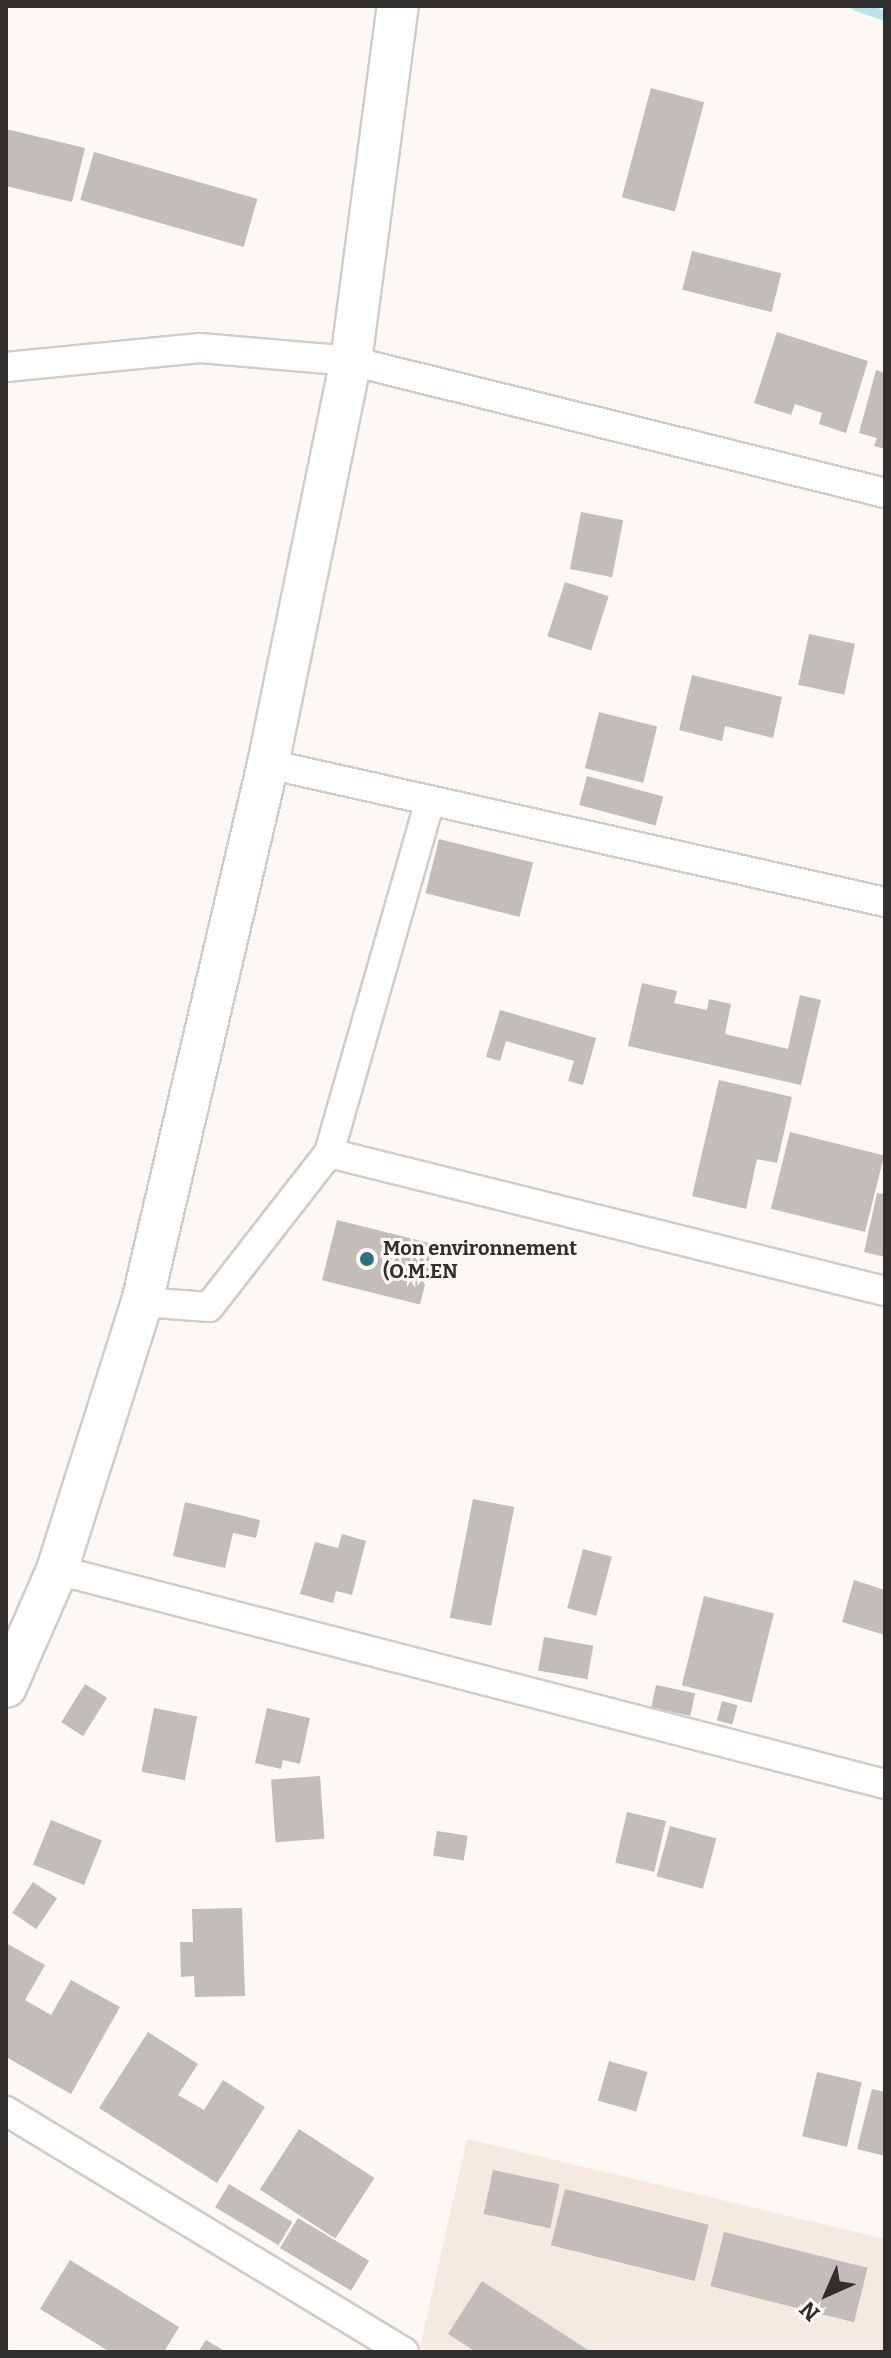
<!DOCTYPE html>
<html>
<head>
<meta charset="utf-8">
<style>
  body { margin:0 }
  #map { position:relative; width:891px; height:2358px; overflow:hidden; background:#fdf8f4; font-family:Bitter,serif }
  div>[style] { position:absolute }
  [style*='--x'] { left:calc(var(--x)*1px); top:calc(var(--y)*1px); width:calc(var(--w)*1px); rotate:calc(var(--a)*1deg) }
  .built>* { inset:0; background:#f4eae0 }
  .stream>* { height:10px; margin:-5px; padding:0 5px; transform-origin:5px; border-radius:5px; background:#b9e4ed }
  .building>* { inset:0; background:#c2bdb9; transform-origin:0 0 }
  .roads { filter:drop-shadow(2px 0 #d1ccc8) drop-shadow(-2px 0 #d1ccc8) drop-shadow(0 2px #d1ccc8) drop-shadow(0 -2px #d1ccc8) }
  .minor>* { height:28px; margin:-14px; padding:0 14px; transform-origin:14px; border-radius:14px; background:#fff }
  .secondary>* { height:40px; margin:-20px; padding:0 20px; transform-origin:20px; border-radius:20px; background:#fff }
  .dots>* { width:22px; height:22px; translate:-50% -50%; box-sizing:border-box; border:4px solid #fdf8f4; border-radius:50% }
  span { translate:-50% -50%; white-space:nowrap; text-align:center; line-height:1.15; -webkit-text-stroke:6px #fdf8f4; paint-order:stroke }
  .poi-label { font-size:20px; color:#312f2e; font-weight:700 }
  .left { translate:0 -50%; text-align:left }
  .frame { position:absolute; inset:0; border:8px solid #312f2e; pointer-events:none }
  .north { position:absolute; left:787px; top:2254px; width:80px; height:80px; -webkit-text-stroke:6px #fdf8f4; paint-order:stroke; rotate:225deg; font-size:22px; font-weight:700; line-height:32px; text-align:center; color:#312f2e }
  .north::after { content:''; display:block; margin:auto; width:28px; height:36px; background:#312f2e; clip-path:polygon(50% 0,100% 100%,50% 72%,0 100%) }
</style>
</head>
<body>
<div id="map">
  <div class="built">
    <i style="clip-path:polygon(467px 2139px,885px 2239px,885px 2352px,428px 2352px,420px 2347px)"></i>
  </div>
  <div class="stream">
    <i style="--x:856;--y:6;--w:31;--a:19"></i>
  </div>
  <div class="building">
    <i style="left:651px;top:88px;width:55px;height:113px;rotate:15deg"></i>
    <i style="clip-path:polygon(6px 129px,85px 148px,72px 202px,6px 186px)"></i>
    <i style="left:94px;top:152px;width:170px;height:50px;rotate:16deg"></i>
    <i style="left:692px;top:251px;width:92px;height:40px;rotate:14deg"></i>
    <i style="clip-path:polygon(777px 332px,868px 361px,846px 433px,819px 424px,822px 413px,795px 404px,791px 415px,754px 403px)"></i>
    <i style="clip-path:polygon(876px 370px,885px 373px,885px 449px,874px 446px,877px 438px,859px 433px)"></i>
    <i style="left:581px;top:512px;width:43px;height:58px;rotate:11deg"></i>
    <i style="left:565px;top:582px;width:46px;height:57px;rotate:18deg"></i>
    <i style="left:809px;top:634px;width:47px;height:52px;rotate:12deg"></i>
    <i style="clip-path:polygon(692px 675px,782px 697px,773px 738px,725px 726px,722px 741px,679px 730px)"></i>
    <i style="left:599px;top:712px;width:60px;height:58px;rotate:14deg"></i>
    <i style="left:587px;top:776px;width:79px;height:30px;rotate:15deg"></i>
    <i style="left:439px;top:839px;width:97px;height:56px;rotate:14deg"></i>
    <i style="clip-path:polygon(642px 983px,677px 991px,674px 1003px,707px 1010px,709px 999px,731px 1004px,725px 1034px,788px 1049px,800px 995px,821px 1000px,801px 1085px,628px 1046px)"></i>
    <i style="clip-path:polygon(500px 1010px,596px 1038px,583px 1085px,568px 1081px,574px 1061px,506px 1041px,500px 1061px,486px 1057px)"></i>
    <i style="clip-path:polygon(719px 1080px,792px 1097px,777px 1163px,757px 1159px,746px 1209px,692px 1196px)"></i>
    <i style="left:790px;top:1132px;width:97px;height:79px;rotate:14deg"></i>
    <i style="clip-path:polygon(877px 1193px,885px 1194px,885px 1257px,864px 1252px)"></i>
    <i style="left:337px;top:1220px;width:101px;height:62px;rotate:14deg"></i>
    <i style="left:473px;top:1499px;width:42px;height:121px;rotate:11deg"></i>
    <i style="clip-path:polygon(185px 1502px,260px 1520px,256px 1538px,233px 1533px,225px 1568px,173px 1556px)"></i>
    <i style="clip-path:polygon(342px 1534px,366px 1541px,352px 1595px,336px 1591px,333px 1603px,300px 1594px,315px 1542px,338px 1548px)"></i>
    <i style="left:583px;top:1549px;width:30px;height:61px;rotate:15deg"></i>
    <i style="clip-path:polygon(854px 1580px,885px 1590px,885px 1635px,842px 1622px)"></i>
    <i style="left:704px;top:1596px;width:72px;height:92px;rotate:14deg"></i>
    <i style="left:544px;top:1637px;width:50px;height:34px;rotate:10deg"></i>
    <i style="left:85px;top:1684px;width:26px;height:45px;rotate:32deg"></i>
    <i style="left:656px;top:1685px;width:40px;height:23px;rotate:12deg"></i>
    <i style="left:722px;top:1701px;width:16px;height:20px;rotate:15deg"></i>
    <i style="left:154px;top:1708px;width:44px;height:65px;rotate:11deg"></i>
    <i style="clip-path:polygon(267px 1708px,310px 1718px,300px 1764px,283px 1760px,281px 1769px,255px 1763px)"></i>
    <i style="left:320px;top:1776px;width:63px;height:49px;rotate:86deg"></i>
    <i style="left:627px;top:1812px;width:40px;height:52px;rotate:13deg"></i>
    <i style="left:51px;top:1820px;width:55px;height:48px;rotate:22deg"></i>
    <i style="left:670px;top:1826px;width:48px;height:52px;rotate:15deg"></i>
    <i style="left:437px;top:1831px;width:31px;height:25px;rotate:9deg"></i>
    <i style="left:33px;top:1882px;width:29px;height:37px;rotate:34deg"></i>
    <i style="clip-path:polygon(242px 1908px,245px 1996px,195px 1997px,194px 1976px,181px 1977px,180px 1942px,193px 1942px,192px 1909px)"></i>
    <i style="clip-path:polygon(6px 1943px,45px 1965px,25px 2000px,51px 2015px,71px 1980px,120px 2007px,71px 2094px,6px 2057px)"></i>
    <i style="clip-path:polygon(148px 2032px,198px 2064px,178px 2095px,204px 2110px,223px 2080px,265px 2107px,217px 2183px,99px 2108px)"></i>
    <i style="left:609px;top:2061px;width:40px;height:41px;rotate:16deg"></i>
    <i style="left:817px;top:2072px;width:46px;height:66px;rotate:13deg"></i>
    <i style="clip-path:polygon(872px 2089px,885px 2092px,885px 2156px,857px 2149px)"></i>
    <i style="left:299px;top:2129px;width:90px;height:72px;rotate:33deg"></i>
    <i style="left:493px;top:2170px;width:68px;height:45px;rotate:12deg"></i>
    <i style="left:229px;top:2184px;width:74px;height:27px;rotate:31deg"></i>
    <i style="left:565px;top:2189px;width:148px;height:58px;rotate:14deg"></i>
    <i style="left:298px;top:2218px;width:83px;height:35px;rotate:31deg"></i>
    <i style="left:724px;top:2232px;width:148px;height:56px;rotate:14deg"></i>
    <i style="clip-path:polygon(70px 2260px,179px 2327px,164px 2352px,110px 2352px,40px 2309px)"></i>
    <i style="clip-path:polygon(482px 2281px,591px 2352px,476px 2352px,448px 2334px)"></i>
    <i style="clip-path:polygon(206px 2340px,226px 2352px,198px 2352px)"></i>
  </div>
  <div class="roads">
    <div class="minor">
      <i style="--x:6;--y:367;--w:195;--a:-5.6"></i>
      <i style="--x:200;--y:348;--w:152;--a:4.9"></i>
      <i style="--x:351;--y:361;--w:550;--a:13.88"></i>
      <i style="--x:268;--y:764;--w:632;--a:12.61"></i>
      <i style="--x:329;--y:1153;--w:367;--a:-74"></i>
      <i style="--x:142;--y:1302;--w:67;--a:4.3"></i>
      <i style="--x:209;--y:1307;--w:195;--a:-52.1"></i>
      <i style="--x:329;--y:1153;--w:573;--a:13.94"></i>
      <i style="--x:57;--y:1570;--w:855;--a:14.49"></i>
      <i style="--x:6;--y:2111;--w:465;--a:31.2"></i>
    </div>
    <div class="secondary">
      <i style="--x:6;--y:1687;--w:128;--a:-66.4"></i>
      <i style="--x:57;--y:1570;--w:281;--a:-72.4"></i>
      <i style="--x:142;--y:1302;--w:553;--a:-76.82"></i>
      <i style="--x:268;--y:764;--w:411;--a:-78.4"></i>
      <i style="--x:351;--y:361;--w:358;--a:-82.5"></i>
    </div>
  </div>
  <div class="dots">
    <i style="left:367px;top:1259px;background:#2d7280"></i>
  </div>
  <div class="poi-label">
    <span class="left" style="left:383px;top:1260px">Mon environnement<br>(O.M.EN</span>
  </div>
  <div class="frame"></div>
  <div class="north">N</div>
</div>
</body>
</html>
